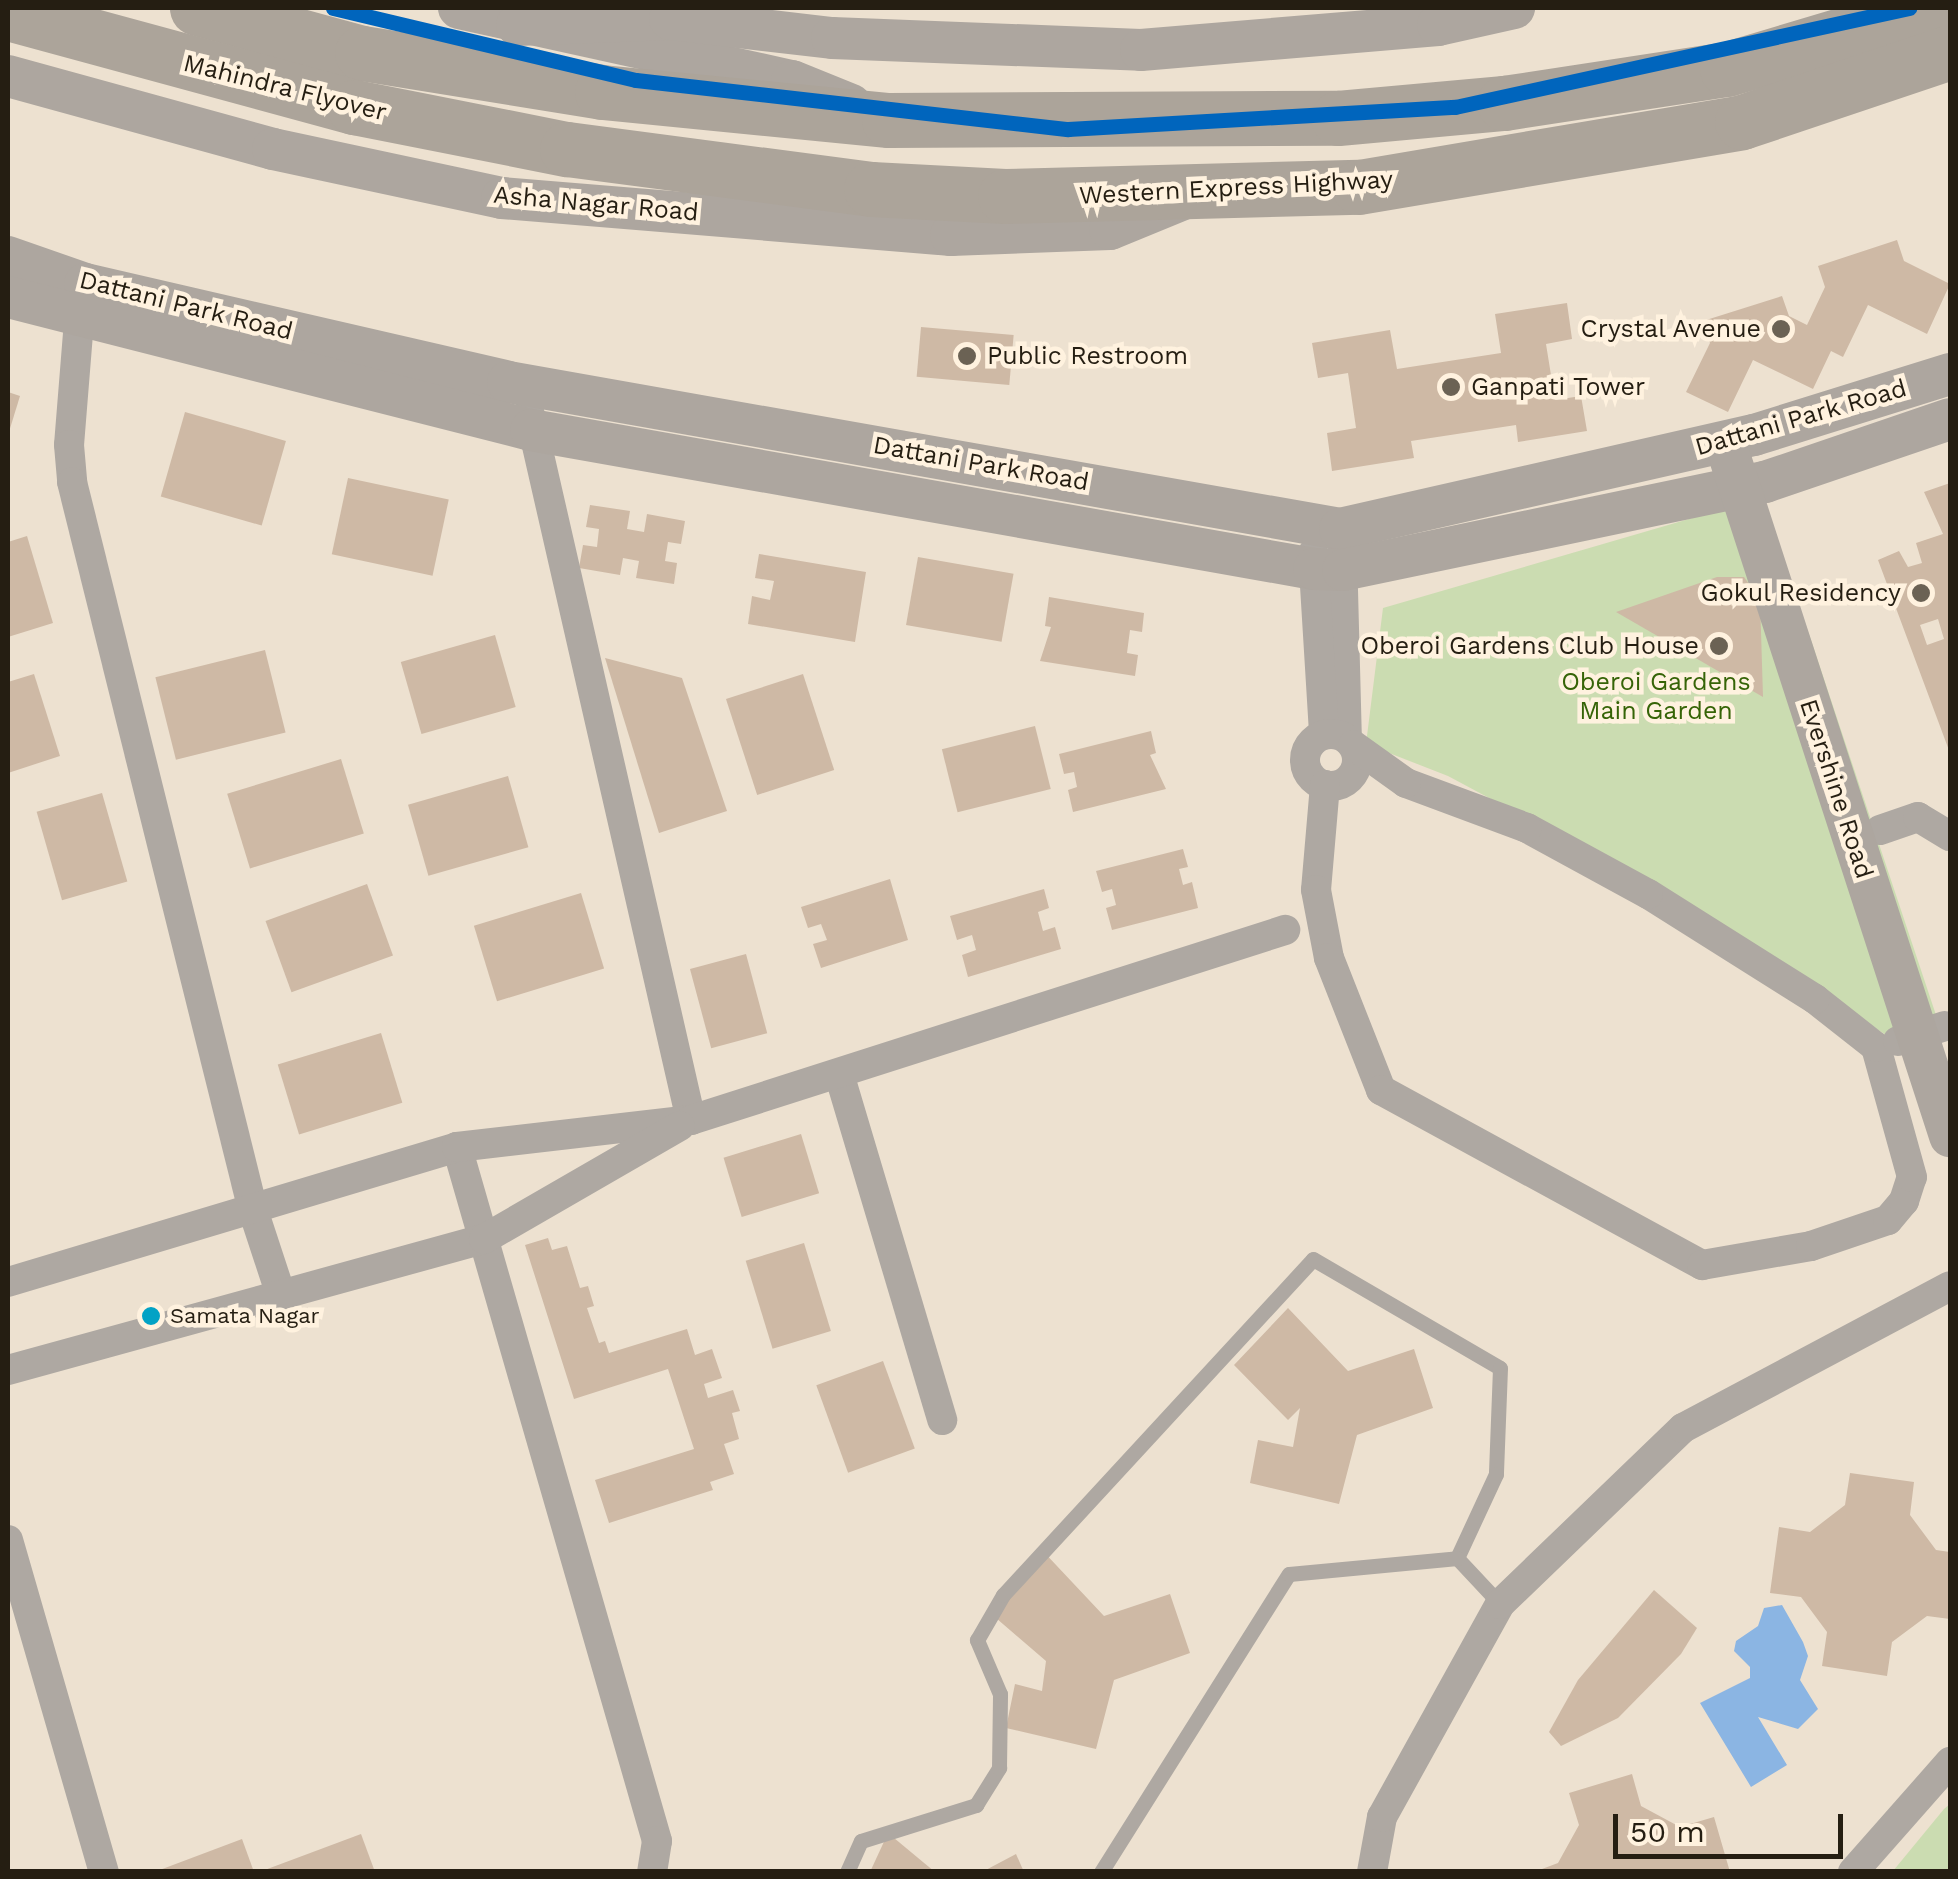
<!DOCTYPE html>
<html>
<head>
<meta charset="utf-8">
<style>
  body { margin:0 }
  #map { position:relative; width:1958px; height:1879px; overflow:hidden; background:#ede1d0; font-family:"Work Sans",sans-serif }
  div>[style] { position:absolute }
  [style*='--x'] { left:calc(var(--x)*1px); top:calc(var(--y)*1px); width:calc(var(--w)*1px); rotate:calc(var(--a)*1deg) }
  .green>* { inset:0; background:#cbdcb1 }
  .water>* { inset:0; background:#8bb5e3 }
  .building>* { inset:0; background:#ceb9a5; transform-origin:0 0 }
  .lane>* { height:15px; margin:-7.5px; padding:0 7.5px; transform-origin:7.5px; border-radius:7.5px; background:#aea8a2 }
  .street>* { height:30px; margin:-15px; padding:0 15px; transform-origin:15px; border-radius:15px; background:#aea8a2 }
  .street>.ring { margin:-15px; padding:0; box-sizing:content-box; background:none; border:30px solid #aea8a2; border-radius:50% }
  .secondary>* { height:42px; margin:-21px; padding:0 21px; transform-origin:21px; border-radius:21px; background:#ada69f }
  .highway>* { height:55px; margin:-27.5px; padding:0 27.5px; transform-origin:27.5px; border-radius:27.5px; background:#aca49a }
  .metro-1>* { height:15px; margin:-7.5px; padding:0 7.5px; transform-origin:7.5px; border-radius:7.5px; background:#0065bd }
  .dots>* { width:28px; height:28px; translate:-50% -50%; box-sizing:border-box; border:5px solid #fff2df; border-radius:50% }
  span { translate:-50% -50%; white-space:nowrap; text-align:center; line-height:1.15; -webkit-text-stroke:9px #fff2df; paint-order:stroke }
  .bus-label { font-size:22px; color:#251e12 }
  .left { translate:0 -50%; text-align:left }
  .street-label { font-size:25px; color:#251e12 }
  .poi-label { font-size:25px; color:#251e12 }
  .right { translate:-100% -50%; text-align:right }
  .park-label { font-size:25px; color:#366407 }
  .frame { position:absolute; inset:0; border:10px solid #251e12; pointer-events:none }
  .scale { position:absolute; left:1613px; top:1814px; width:230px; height:45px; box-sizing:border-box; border:5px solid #251e12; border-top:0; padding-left:12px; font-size:30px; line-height:35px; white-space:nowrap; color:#251e12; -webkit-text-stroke:8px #fff2df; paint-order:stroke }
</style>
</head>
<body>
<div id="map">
  <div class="green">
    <i style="clip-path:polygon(1761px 498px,1812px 643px,1940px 1027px,1886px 1035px,1665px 892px,1448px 776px,1366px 744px,1383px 608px)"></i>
    <i style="clip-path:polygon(1950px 1804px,1950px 1871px,1893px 1871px,1944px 1809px)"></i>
  </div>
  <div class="water">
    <i style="clip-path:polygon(1782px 1605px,1803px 1642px,1808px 1656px,1800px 1680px,1818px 1709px,1798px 1729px,1758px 1717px,1787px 1765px,1751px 1787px,1700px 1703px,1750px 1678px,1750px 1667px,1734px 1651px,1736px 1641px,1758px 1626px,1764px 1608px)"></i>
  </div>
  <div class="building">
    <i style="clip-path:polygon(1897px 240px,1904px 261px,1950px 284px,1927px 334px,1868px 305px,1843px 357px,1831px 351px,1813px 389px,1753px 360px,1728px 412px,1686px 392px,1710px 343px,1703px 321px,1782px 296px,1789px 316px,1807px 325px,1825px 287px,1818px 266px)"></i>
    <i style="clip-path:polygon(1567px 303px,1572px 339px,1546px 344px,1555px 400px,1581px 396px,1587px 431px,1518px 442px,1516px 425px,1411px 441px,1414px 458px,1332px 471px,1327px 433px,1356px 428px,1348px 373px,1318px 378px,1312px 343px,1390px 330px,1397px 369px,1501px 353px,1495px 314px)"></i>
    <i style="left:921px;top:327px;width:93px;height:50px;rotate:5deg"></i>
    <i style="clip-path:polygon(8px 392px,20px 396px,8px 435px)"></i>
    <i style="left:185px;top:412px;width:105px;height:88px;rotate:16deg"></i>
    <i style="left:348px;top:478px;width:103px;height:78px;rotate:12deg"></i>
    <i style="clip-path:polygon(evenodd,1950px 483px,1950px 753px,1878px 560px,1899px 551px,1908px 567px,1922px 563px,1916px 543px,1943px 534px,1924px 492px,1950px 483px,1938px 619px,1944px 639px,1927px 645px,1920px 625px,1938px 619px)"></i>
    <i style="clip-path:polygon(590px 505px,630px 511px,627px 529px,644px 532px,647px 514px,685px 521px,681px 544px,668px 542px,665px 561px,677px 563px,674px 584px,636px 578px,639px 561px,623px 558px,620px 575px,579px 568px,583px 545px,597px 547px,599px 529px,586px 527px)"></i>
    <i style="clip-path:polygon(27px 536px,53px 623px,8px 637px,8px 542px)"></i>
    <i style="clip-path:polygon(759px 554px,866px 572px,855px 642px,748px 624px,752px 596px,770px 600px,774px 581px,755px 578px)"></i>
    <i style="left:918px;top:557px;width:97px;height:69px;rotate:10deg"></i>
    <i style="clip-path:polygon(1717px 577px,1744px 577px,1760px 599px,1763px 697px,1616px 612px)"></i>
    <i style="clip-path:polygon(1049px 597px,1144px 613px,1142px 632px,1130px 630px,1127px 653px,1138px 655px,1135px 676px,1040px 661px,1051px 627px,1045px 626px)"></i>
    <i style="left:495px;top:635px;width:75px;height:98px;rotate:74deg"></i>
    <i style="left:265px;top:650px;width:85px;height:113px;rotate:76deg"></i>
    <i style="clip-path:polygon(605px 658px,682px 678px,727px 811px,659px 833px)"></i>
    <i style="clip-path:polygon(34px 674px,60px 756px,8px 773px,8px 682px)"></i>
    <i style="left:803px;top:674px;width:101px;height:81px;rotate:72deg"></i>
    <i style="left:1035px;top:726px;width:65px;height:96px;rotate:76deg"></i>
    <i style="clip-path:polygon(1151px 731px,1156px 753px,1150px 755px,1166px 789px,1073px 812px,1068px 790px,1077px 787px,1074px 772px,1064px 774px,1059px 754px)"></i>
    <i style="left:341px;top:759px;width:78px;height:119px;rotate:73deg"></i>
    <i style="left:508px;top:776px;width:74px;height:104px;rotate:74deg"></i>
    <i style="left:102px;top:793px;width:92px;height:68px;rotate:74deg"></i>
    <i style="clip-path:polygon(1183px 849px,1188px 867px,1179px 869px,1183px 885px,1192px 882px,1198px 908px,1112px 930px,1106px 908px,1116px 905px,1112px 889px,1102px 892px,1096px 871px)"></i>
    <i style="clip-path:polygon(890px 879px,908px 940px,821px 968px,813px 944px,827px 940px,821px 924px,808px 928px,801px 907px)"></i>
    <i style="left:367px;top:884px;width:76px;height:108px;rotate:70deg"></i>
    <i style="clip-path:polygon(1044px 889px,1049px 908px,1038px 912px,1043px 931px,1055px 927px,1061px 949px,968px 977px,962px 955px,976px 950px,972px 935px,957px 940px,950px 916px)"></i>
    <i style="left:581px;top:893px;width:79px;height:112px;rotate:73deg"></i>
    <i style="left:746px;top:954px;width:82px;height:58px;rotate:75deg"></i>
    <i style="left:381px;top:1033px;width:73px;height:108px;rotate:73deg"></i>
    <i style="left:801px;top:1134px;width:62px;height:81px;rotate:73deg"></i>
    <i style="clip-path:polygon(548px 1238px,552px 1250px,567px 1246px,580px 1288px,588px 1286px,594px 1306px,587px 1308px,599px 1343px,605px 1341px,609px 1353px,687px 1329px,695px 1355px,712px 1349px,722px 1378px,704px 1384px,708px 1398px,733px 1390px,740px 1411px,732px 1413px,739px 1439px,724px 1444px,734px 1474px,710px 1482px,713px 1490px,609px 1523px,595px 1480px,694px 1449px,668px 1369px,574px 1399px,525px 1245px)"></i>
    <i style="left:804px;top:1243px;width:92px;height:61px;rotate:73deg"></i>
    <i style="clip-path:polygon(1288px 1308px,1348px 1371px,1414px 1349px,1433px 1408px,1357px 1435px,1339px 1504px,1250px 1483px,1258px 1440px,1293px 1447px,1300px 1408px,1288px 1420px,1234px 1365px)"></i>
    <i style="left:883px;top:1361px;width:93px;height:71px;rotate:70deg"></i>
    <i style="clip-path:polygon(1850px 1473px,1914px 1482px,1910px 1515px,1936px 1550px,1950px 1552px,1950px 1619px,1927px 1616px,1892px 1642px,1887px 1676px,1822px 1666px,1827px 1632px,1801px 1597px,1770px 1593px,1779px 1527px,1810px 1532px,1845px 1505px)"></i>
    <i style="clip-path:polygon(1041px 1549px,1104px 1616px,1170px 1594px,1190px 1653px,1114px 1680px,1096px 1749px,1006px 1728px,1015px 1684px,1042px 1691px,1046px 1661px,989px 1612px)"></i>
    <i style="clip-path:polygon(1654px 1590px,1697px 1628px,1681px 1654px,1618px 1718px,1561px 1746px,1549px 1732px,1578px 1680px)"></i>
    <i style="clip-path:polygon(1632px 1774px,1641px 1806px,1680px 1827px,1714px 1817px,1730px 1872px,1534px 1872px,1558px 1863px,1579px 1825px,1569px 1793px)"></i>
    <i style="clip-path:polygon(888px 1833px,935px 1872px,870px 1872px)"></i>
    <i style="clip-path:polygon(361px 1834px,375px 1872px,262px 1872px,262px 1871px)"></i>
    <i style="clip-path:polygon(242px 1839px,254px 1872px,157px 1872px,157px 1871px)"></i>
    <i style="clip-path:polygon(1016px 1854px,1024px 1872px,982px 1872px)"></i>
  </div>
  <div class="lane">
    <i style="--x:1457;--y:1558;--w:63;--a:46.9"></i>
    <i style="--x:847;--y:1872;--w:34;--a:-66"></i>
    <i style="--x:861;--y:1841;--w:121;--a:-17.4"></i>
    <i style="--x:976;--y:1805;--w:44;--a:-58.1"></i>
    <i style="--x:999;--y:1768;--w:74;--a:-89.2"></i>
    <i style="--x:1000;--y:1694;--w:59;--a:-113.1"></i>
    <i style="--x:977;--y:1640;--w:52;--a:-60"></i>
    <i style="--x:1003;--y:1595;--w:457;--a:-47.3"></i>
    <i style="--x:1313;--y:1259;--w:216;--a:30.2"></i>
    <i style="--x:1500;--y:1368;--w:106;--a:92.2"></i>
    <i style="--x:1496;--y:1474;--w:93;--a:114.9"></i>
    <i style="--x:1101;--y:1872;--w:352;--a:-57.8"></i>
    <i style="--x:1289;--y:1574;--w:169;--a:-5.4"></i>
  </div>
  <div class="street">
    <i style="--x:81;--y:296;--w:149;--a:94.6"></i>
    <i style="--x:69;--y:445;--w:37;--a:85"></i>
    <i style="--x:72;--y:482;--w:750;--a:76.04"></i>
    <i style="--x:253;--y:1210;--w:89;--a:71.8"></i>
    <i style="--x:529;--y:411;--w:727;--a:77.13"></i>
    <i style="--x:1342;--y:552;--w:187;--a:88.5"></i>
    <i style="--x:1313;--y:553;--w:182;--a:86.5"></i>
    <i class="ring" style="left:1305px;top:734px;width:22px;height:22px"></i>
    <i style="--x:1325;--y:785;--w:105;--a:94.9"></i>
    <i style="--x:1316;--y:890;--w:69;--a:79.2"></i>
    <i style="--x:1329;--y:958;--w:142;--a:68.5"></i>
    <i style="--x:1381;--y:1090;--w:366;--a:28.6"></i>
    <i style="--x:1702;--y:1265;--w:111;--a:-9.9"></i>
    <i style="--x:1811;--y:1246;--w:81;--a:-18.7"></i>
    <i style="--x:1888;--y:1220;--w:25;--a:-50"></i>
    <i style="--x:1904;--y:1201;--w:25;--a:-72"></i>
    <i style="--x:1912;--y:1177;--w:135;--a:-105.5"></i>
    <i style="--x:1876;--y:1047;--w:78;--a:-141.8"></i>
    <i style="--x:1815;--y:999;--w:197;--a:-147.8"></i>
    <i style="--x:1648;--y:894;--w:138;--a:-151.4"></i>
    <i style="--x:1527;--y:828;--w:129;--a:-159.6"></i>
    <i style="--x:1406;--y:783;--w:65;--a:-144.4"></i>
    <i style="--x:1880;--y:830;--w:40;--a:-18.9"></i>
    <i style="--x:1918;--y:817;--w:37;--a:31"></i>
    <i style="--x:1898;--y:1041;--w:49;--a:-17.7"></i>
    <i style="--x:840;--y:1077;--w:358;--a:73.4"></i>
    <i style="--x:457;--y:1147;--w:722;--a:73.92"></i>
    <i style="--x:657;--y:1841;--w:31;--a:99"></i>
    <i style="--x:8;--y:1282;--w:469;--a:-16.7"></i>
    <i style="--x:457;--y:1147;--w:236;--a:-6.6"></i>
    <i style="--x:691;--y:1120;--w:624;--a:-17.74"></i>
    <i style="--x:8;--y:1370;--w:494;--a:-15.4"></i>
    <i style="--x:484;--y:1239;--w:226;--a:-30"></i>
    <i style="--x:8;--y:1540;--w:346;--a:73.9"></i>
    <i style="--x:1372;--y:1872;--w:56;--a:-79.7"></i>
    <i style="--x:1382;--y:1817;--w:244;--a:-61"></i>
    <i style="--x:1500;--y:1604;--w:254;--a:-43.9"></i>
    <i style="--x:1683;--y:1428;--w:302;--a:-28"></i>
    <i style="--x:1853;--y:1872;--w:147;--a:-48.6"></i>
  </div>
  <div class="secondary">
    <i style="--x:459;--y:8;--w:341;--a:12.4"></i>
    <i style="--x:792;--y:81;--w:64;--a:22.1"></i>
    <i style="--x:517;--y:25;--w:153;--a:-2.2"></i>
    <i style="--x:670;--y:19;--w:163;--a:6.7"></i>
    <i style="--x:832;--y:38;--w:309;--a:2.2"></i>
    <i style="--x:1141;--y:50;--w:298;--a:-4.8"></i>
    <i style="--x:1438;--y:25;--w:78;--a:-12.6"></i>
    <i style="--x:8;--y:76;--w:275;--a:15.4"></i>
    <i style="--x:273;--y:149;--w:234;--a:12.1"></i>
    <i style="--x:502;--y:198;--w:451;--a:4.7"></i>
    <i style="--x:951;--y:235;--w:159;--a:-2.2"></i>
    <i style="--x:1110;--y:229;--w:79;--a:-22.3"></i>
    <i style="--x:8;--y:257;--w:82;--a:19.3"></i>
    <i style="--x:85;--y:284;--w:434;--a:13"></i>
    <i style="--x:508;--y:382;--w:845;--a:10.02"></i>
    <i style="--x:1340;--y:529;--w:425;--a:-12.8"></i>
    <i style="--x:1754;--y:435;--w:205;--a:-17.3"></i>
    <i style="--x:8;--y:297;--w:540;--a:14.27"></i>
    <i style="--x:531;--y:430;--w:795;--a:10.07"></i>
    <i style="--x:1314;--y:569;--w:29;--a:2"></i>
    <i style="--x:1343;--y:570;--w:431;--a:-11.8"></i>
    <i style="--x:1765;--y:482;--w:195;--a:-18.8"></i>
    <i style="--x:1731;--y:461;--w:710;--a:72.02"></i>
  </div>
  <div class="highway">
    <i style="--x:197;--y:8;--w:171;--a:15.3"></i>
    <i style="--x:362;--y:53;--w:243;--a:9.2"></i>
    <i style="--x:602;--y:92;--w:288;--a:5.6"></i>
    <i style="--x:889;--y:120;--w:449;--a:-0.3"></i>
    <i style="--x:1338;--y:118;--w:167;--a:-5.2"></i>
    <i style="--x:1504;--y:103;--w:226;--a:-8.7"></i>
    <i style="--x:1727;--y:69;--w:214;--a:-16.6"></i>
    <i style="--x:8;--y:13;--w:359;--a:15.2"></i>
    <i style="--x:354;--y:107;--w:217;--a:11.2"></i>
    <i style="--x:567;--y:149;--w:307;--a:7.5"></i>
    <i style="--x:871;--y:189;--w:134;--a:3"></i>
    <i style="--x:1005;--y:196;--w:354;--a:-1.5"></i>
    <i style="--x:1359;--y:187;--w:388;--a:-9.6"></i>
    <i style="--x:1742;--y:122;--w:219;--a:-18.6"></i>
  </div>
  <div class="metro-1">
    <i style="--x:333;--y:8;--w:311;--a:13.4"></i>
    <i style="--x:636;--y:80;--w:435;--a:6.5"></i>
    <i style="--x:1068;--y:129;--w:388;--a:-3.3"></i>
    <i style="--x:1455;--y:107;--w:465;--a:-12.3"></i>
  </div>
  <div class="dots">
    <i style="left:1781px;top:329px;background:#6b6254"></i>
    <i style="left:967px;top:356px;background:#6b6254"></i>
    <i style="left:1451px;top:387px;background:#6b6254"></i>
    <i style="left:1921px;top:593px;background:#6b6254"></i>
    <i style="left:1719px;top:646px;background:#6b6254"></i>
    <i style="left:151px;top:1316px;background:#02a2c5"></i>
  </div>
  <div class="bus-label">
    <span class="left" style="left:170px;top:1316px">Samata Nagar</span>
  </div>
  <div class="street-label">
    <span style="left:285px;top:88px;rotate:14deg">Mahindra Flyover</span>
    <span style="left:1236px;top:188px;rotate:-3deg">Western Express Highway</span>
    <span style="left:596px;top:204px;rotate:5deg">Asha Nagar Road</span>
    <span style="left:186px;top:306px;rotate:14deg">Dattani Park Road</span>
    <span style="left:1801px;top:418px;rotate:-16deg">Dattani Park Road</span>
    <span style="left:981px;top:464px;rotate:10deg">Dattani Park Road</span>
    <span style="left:1836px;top:789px;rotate:72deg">Evershine Road</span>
  </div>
  <div class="poi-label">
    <span class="right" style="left:1761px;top:329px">Crystal Avenue</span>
    <span class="left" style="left:987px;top:356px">Public Restroom</span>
    <span class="left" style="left:1471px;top:387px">Ganpati Tower</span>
    <span class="right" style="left:1901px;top:593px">Gokul Residency</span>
    <span class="right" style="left:1699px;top:646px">Oberoi Gardens Club House</span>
  </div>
  <div class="park-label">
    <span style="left:1656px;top:697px">Oberoi Gardens<br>Main Garden</span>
  </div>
  <div class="frame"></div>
  <div class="scale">50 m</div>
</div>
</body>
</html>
